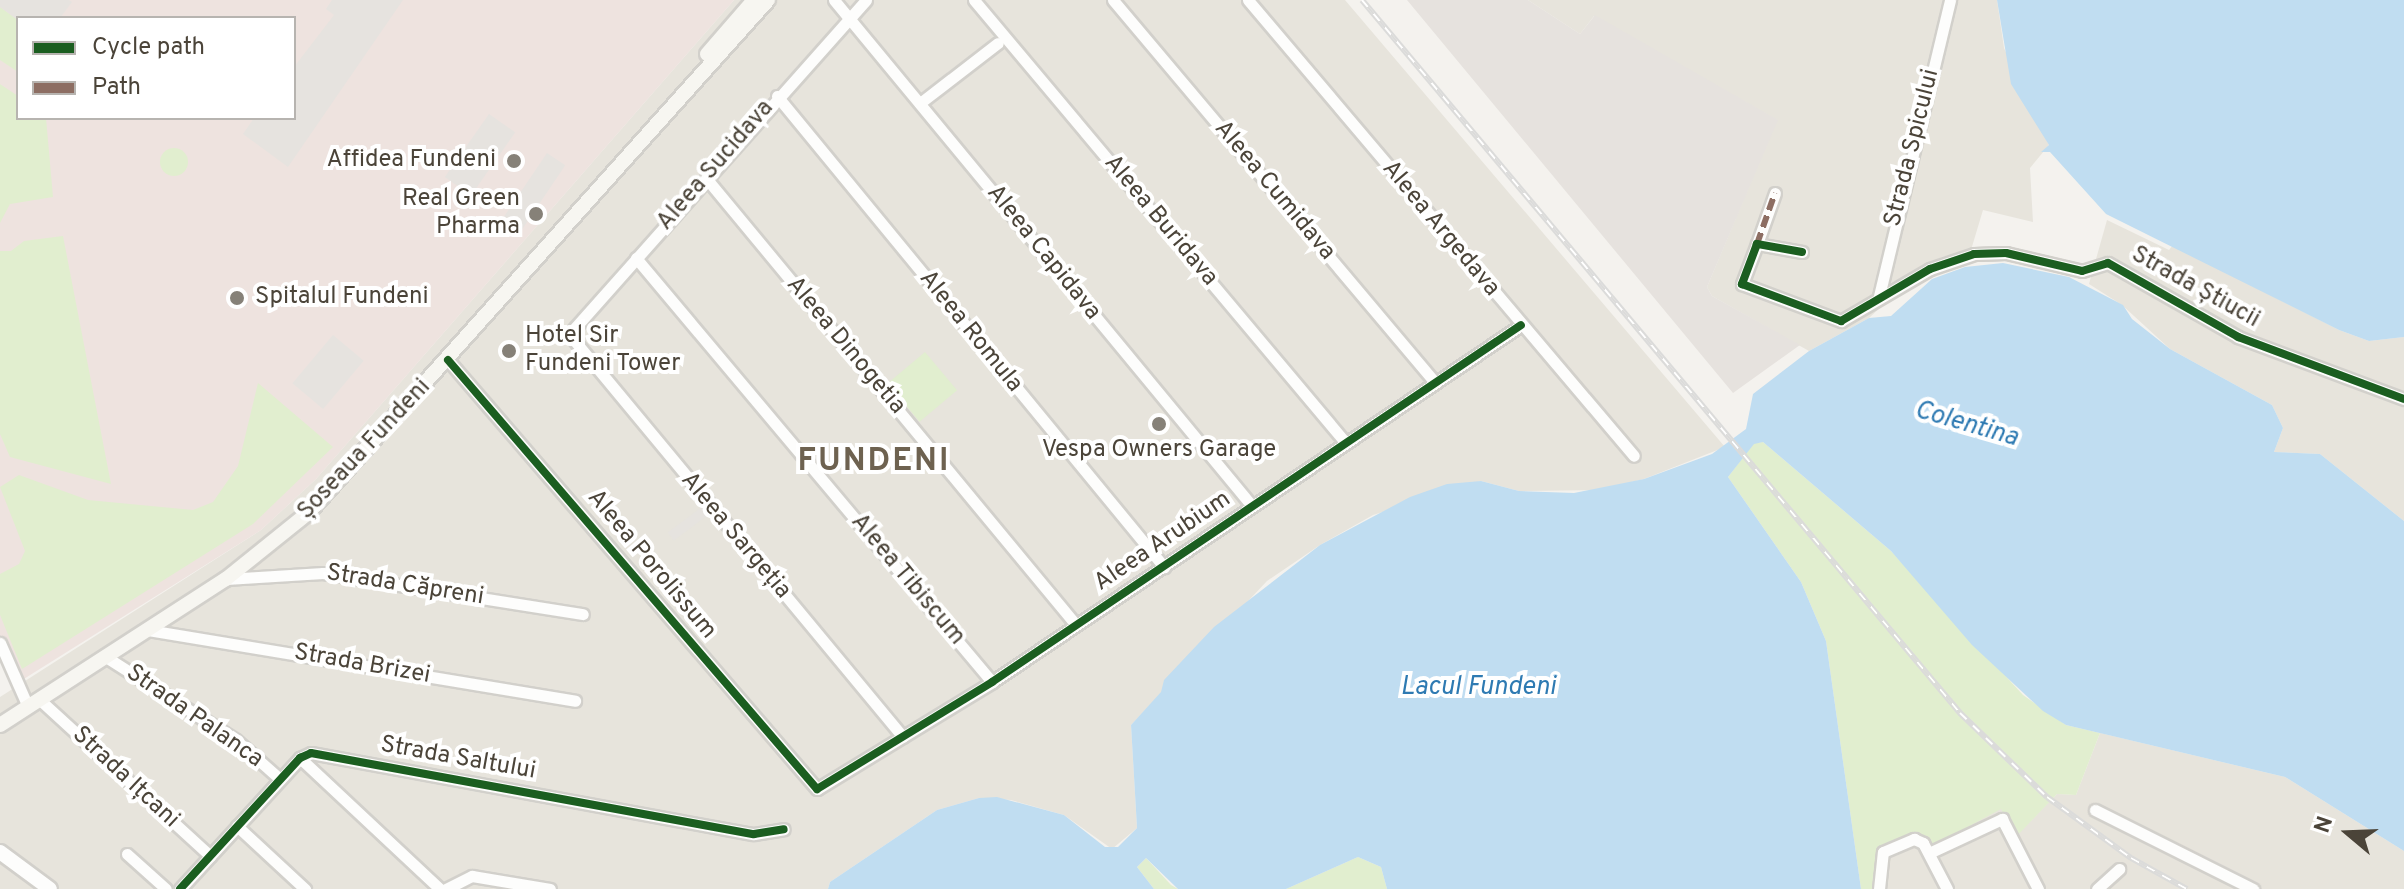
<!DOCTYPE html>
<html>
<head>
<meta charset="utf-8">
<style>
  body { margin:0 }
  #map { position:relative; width:2404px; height:889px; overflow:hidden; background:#f4f2ee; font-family:Overpass,sans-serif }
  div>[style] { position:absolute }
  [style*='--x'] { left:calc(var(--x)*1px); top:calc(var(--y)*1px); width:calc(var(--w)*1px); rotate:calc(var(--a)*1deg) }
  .residential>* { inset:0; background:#e7e4dc }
  .industrial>* { inset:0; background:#e6e2de }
  .medical>* { inset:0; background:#eee3df }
  .green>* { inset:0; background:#e1eecf; transform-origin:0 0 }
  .round { border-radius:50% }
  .parking>* { inset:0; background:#e6e3df; transform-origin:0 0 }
  .water>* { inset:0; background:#c0ddf1 }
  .roads { filter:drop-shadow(2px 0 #d2d0cb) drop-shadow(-2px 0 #d2d0cb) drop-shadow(0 2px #d2d0cb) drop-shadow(0 -2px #d2d0cb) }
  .minor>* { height:11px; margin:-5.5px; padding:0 5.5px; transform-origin:5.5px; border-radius:5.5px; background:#fdfdfc }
  .tertiary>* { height:14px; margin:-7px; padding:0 7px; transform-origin:7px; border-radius:7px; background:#fdfdfc }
  .secondary>* { height:14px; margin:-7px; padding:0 7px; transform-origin:7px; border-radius:7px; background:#f7f6f1 }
  .rail>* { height:6px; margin-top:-3px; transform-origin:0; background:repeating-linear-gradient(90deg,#fff 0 9px,#dbdbda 0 18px); box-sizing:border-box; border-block:2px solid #dbdbda }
  .quiet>* { height:6px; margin-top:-3px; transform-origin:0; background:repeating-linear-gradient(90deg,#8d6e63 0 12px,transparent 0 18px) }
  .cycleway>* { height:8px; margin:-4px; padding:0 4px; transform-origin:4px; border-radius:4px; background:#1b5e20 }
  .dots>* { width:22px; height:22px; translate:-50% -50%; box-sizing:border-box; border:4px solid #fff; border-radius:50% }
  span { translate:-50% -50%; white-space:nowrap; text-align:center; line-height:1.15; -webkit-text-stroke:8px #fff; paint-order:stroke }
  .street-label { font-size:24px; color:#4b4439 }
  .poi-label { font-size:24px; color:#4b4439 }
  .right { translate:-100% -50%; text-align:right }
  .left { translate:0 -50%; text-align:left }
  .water-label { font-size:26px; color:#2e7ab2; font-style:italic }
  .district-label { font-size:32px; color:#6e6250; font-weight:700; letter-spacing:2px }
  .legend { position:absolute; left:16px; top:16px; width:280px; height:104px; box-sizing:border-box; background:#fff; border:2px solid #b7b4b0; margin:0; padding:10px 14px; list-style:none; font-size:24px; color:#4b4439 }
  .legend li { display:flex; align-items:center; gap:16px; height:40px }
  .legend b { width:40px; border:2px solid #b7b4b0 }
  .north { position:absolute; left:2308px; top:793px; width:80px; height:80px; -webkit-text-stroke:6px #fff; paint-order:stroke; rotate:289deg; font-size:22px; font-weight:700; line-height:32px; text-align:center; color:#4b4439 }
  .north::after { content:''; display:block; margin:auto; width:28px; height:36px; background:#4b4439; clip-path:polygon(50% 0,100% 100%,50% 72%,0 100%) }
</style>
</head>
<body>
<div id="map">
  <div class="residential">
    <i style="clip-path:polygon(734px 0,1345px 0,1725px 447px,1644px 479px,1599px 490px,1519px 491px,1481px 481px,1373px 515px,1320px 545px,1267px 581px,1131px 725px,1137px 828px,1112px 849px,1064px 815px,1011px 800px,979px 798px,937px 810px,830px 882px,828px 889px,0 889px,0 697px,261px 530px,316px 479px)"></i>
    <i style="clip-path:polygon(1528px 0,1997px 0,2004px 48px,2049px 145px,2030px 168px,2033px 222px,1983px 210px,1971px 250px,1942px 257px,1883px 287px,1884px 304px,1869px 318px,1809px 351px,1712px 296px,1707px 287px,1777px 120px,1594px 16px,1580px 34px)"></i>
    <i style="clip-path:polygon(2107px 220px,2169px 250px,2173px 245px,2339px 330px,2369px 341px,2404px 337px,2404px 521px,2320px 454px,2274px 452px,2283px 428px,2272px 405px,2170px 349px,2122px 305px,2089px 284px)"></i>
    <i style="clip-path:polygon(2100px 733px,2285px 777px,2404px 851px,2404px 889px,1885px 889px,1882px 861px,1907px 846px,1934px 845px,2001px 808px,2016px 836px,2057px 794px,2076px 795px)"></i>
  </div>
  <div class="industrial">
    <i style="clip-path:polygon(1407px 0,1528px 0,1580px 34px,1595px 15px,1778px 120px,1707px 287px,1712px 296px,1800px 345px,1733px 393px)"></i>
  </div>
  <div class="medical">
    <i style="clip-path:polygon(evenodd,0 0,734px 0,316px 479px,261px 530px,19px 682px,0 637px,0 0,18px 18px,294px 18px,294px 118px,18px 118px,18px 18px)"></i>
  </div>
  <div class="green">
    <i style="clip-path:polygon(0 7px,18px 20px,18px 72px,0 60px)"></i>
    <i style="clip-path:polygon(0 84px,18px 96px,18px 118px,46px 118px,53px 197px,10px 204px,0 223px)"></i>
    <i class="round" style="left:160px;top:148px;width:28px;height:28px"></i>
    <i style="clip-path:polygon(63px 236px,111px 484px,10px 457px,0 434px,0 251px,11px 251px,24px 241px)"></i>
    <i style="left:925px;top:352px;width:50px;height:49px;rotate:50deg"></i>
    <i style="clip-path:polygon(258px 383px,333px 447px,253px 524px,22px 669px,0 615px,0 574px,19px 564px,25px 551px,0 487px,19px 475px,88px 500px,193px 510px,213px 502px,238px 466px)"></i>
    <i style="clip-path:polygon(1763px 442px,1891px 551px,2023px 695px,2066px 725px,2100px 733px,2076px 795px,2057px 794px,2016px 837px,2001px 809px,1934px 845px,1907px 846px,1883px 861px,1885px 889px,1861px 889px,1826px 641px,1801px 582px,1728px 477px,1754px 443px)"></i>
    <i style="clip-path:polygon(1358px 857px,1381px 867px,1387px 889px,1286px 889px)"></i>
    <i style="clip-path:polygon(1146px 858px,1171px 885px,1178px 889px,1154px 889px,1137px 867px)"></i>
  </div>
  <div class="parking">
    <i style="clip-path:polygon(0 0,69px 0,72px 2px,60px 18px,18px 20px,0 7px)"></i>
    <i style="clip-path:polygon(332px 0,403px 0,288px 167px,243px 134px,254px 118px,294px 118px,294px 67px,334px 15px,326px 9px)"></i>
    <i style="left:489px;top:114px;width:32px;height:77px;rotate:35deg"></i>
    <i style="left:547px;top:153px;width:22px;height:80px;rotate:34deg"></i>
    <i style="left:333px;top:335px;width:40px;height:63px;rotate:40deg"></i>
    <i style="left:703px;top:506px;width:10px;height:44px;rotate:53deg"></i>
  </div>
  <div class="water">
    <i style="clip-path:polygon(1997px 0,2404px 0,2404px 337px,2369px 341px,2339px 330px,2106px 214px,2050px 152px,2041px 152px,2049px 145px,2011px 84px)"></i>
    <i style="clip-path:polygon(2003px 263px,2069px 277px,2123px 305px,2132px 319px,2170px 349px,2272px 405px,2283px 428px,2274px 452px,2320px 454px,2404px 521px,2404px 851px,2285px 777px,2066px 725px,2043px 711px,1972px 645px,1891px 551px,1763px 442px,1754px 444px,1728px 477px,1801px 582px,1826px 641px,1861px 889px,1387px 889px,1381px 867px,1358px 857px,1286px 889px,1178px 889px,1146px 858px,1137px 867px,1154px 889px,828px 889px,830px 882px,937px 810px,979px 798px,997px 797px,1064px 815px,1105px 847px,1118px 847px,1137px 828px,1131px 725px,1161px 692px,1164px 680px,1214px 627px,1320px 545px,1410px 497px,1447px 484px,1481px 481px,1519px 491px,1574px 493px,1644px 479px,1712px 454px,1746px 429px,1753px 394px,1809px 351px,1869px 318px,1891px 316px,1932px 279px,1965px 267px)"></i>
  </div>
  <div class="roads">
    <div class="minor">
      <i style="--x:834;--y:0;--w:656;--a:50.44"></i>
      <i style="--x:866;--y:0;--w:447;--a:131.6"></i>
      <i style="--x:569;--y:334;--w:523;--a:50.35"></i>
      <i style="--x:974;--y:0;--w:577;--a:49.99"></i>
      <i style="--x:1113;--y:0;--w:500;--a:49.9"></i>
      <i style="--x:1248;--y:0;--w:597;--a:49.75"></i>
      <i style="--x:777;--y:96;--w:610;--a:50.59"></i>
      <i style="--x:920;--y:103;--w:98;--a:-37.6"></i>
      <i style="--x:706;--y:178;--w:580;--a:50.38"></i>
      <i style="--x:1757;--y:244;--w:54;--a:-70.6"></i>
      <i style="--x:1802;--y:252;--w:46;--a:-169.9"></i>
      <i style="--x:1757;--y:244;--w:43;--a:110.6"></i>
      <i style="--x:1742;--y:284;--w:106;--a:20.5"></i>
      <i style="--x:1841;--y:321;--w:103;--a:-30.3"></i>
      <i style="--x:1930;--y:269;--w:46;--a:-18.8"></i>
      <i style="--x:1974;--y:254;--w:32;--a:-2"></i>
      <i style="--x:2006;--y:253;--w:78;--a:13.3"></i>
      <i style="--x:2082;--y:271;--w:27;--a:-17"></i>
      <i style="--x:2108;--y:263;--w:150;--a:29.6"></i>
      <i style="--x:2238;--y:337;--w:177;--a:20.5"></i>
      <i style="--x:636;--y:258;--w:554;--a:49.98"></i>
      <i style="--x:1879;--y:296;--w:304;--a:-76.5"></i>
      <i style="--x:448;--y:360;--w:566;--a:49.3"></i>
      <i style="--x:817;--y:789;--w:205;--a:-31.4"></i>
      <i style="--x:992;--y:682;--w:638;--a:-34.01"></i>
      <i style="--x:226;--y:579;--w:97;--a:-3.5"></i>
      <i style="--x:323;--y:573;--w:263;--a:9"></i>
      <i style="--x:148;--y:630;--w:433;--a:9.4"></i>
      <i style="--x:0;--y:643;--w:62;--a:66.3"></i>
      <i style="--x:106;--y:657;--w:154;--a:32.6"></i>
      <i style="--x:236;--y:740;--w:59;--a:41.6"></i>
      <i style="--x:40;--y:700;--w:231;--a:42.5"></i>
      <i style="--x:300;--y:758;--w:192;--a:43.1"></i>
      <i style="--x:2095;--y:810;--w:177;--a:26.6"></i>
      <i style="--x:237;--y:826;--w:93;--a:42.8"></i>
      <i style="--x:1929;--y:853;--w:81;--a:-25"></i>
      <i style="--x:2002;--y:819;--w:79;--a:62.8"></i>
      <i style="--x:127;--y:854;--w:52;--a:41.9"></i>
      <i style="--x:180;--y:889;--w:178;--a:-47.5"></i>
      <i style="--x:300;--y:758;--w:12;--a:-24"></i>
      <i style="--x:311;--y:753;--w:450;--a:10.4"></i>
      <i style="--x:754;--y:834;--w:30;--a:-9"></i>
      <i style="--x:446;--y:889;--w:29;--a:-27"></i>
      <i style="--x:472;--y:876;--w:79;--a:9.5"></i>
      <i style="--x:1879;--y:889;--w:37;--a:-84"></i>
      <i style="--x:1883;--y:852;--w:34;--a:-23"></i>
      <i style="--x:1914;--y:839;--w:10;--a:24"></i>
      <i style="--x:1923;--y:843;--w:52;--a:62.4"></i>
      <i style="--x:2097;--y:889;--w:30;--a:-42"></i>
    </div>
    <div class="tertiary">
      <i style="--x:0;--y:852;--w:62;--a:36.5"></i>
    </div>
    <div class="secondary">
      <i style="--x:707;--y:54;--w:72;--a:-49"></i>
      <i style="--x:0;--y:725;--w:269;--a:-32.9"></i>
      <i style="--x:226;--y:579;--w:105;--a:-38.8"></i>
      <i style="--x:308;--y:513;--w:689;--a:-48.12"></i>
    </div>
  </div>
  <div class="rail">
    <i style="--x:1362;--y:0;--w:931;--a:50.01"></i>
    <i style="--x:1960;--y:713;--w:121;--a:44"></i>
    <i style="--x:2047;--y:797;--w:104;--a:36"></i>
    <i style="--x:2131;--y:858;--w:64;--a:29"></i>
  </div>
  <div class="quiet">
    <i style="--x:1757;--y:244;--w:54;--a:-70.6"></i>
  </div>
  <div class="cycleway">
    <i style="--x:1802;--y:252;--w:46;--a:-169.9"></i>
    <i style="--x:1757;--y:244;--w:43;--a:110.6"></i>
    <i style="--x:1742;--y:284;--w:106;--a:20.5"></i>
    <i style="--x:1841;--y:321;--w:103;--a:-30.3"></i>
    <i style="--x:1930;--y:269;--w:46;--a:-18.8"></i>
    <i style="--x:1974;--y:254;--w:32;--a:-2"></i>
    <i style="--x:2006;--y:253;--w:78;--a:13.3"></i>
    <i style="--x:2082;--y:271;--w:27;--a:-17"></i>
    <i style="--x:2108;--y:263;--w:150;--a:29.6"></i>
    <i style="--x:2238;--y:337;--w:177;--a:20.5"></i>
    <i style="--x:448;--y:360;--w:566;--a:49.3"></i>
    <i style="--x:817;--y:789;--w:205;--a:-31.4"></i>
    <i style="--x:992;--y:682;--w:638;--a:-34.01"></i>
    <i style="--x:180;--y:889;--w:178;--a:-47.5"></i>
    <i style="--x:300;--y:758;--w:12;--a:-24"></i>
    <i style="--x:311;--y:753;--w:450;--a:10.4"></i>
    <i style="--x:754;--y:834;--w:30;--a:-9"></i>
  </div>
  <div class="dots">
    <i style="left:514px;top:161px;background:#868178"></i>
    <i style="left:536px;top:214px;background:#868178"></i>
    <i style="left:237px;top:298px;background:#868178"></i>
    <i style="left:509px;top:351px;background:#868178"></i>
    <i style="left:1159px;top:424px;background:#868178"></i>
  </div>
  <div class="street-label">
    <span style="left:1913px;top:148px;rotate:-76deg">Strada Spicului</span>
    <span style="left:716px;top:166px;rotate:-49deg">Aleea Sucidava</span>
    <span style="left:1274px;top:191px;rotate:50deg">Aleea Cumidava</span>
    <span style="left:1160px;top:221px;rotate:50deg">Aleea Buridava</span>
    <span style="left:1440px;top:229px;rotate:50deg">Aleea Argedava</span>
    <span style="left:1043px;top:253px;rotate:51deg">Aleea Capidava</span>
    <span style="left:2195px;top:288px;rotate:29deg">Strada Știucii</span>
    <span style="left:970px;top:332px;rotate:51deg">Aleea Romula</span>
    <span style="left:845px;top:346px;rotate:50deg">Aleea Dinogetia</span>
    <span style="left:365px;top:450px;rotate:-47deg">Șoseaua Fundeni</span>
    <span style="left:735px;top:536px;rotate:50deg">Aleea Sargeția</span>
    <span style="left:1163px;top:542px;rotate:-34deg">Aleea Arubium</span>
    <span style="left:651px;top:565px;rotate:50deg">Aleea Porolissum</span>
    <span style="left:907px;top:580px;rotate:50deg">Aleea Tibiscum</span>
    <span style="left:405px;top:586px;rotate:9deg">Strada Căpreni</span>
    <span style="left:362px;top:665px;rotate:10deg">Strada Brizei</span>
    <span style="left:194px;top:717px;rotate:35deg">Strada Palanca</span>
    <span style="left:458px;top:759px;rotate:10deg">Strada Saltului</span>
    <span style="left:125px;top:778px;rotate:43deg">Strada Ițcani</span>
  </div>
  <div class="poi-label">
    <span class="right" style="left:496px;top:161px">Affidea Fundeni</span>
    <span class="right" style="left:520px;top:214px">Real Green<br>Pharma</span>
    <span class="left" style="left:255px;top:298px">Spitalul Fundeni</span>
    <span class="left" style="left:525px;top:351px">Hotel Sir<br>Fundeni Tower</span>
    <span style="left:1159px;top:451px">Vespa Owners Garage</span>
  </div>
  <div class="water-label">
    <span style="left:1966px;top:425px;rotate:16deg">Colentina</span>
    <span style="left:1478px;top:688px">Lacul Fundeni</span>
  </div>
  <div class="district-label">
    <span style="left:874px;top:462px">FUNDENI</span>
  </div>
  <ul class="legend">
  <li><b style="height:10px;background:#1b5e20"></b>Cycle path</li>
  <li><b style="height:10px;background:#8d6e63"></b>Path</li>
  </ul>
  <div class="north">N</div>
</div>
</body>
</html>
